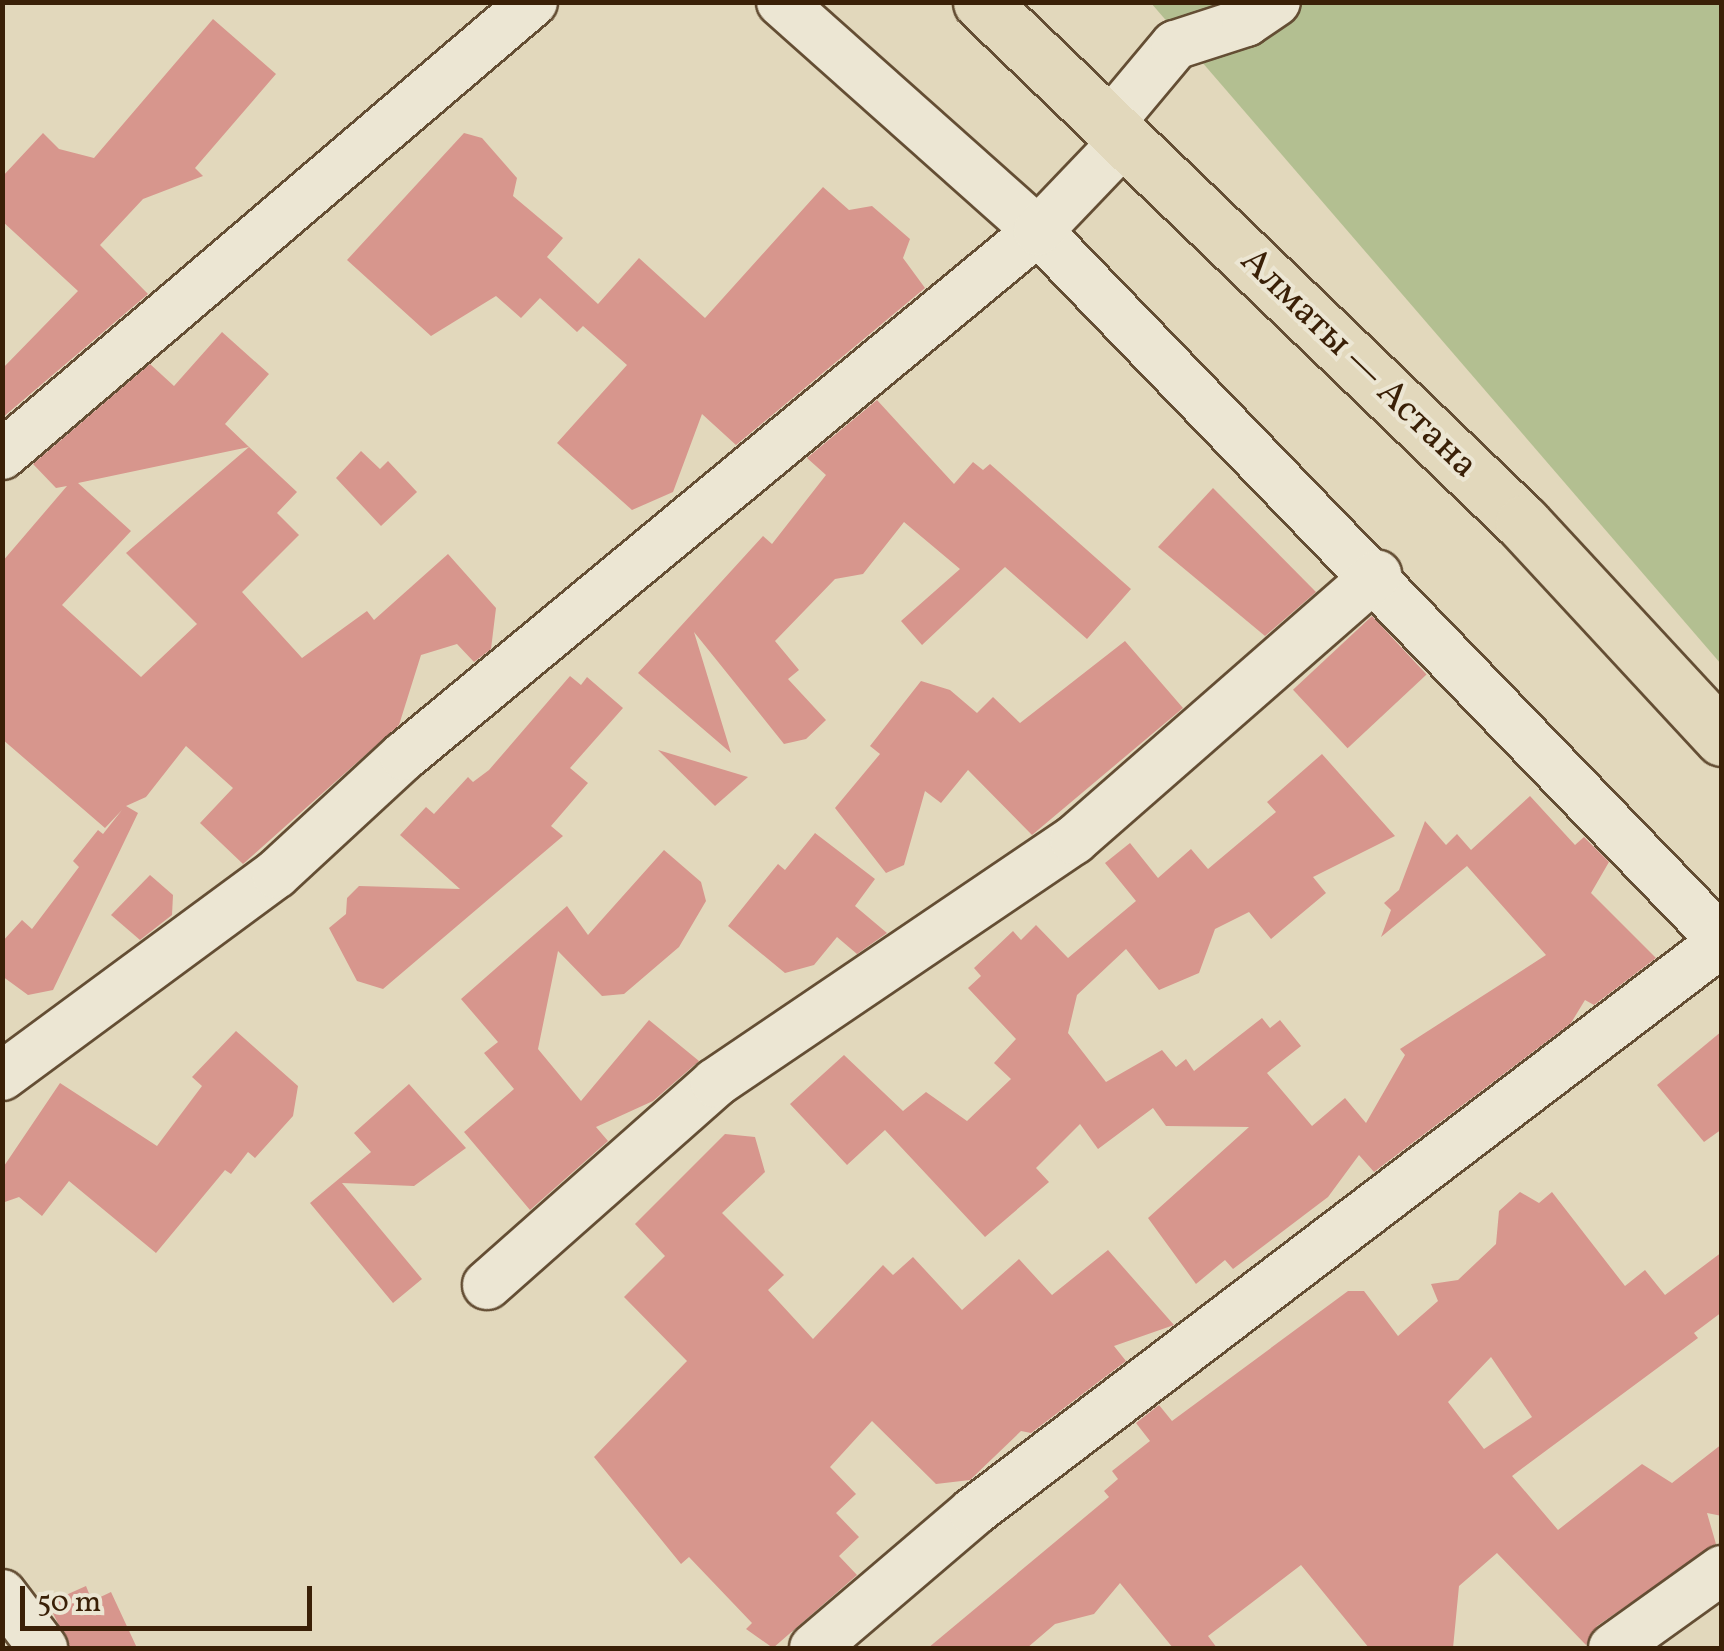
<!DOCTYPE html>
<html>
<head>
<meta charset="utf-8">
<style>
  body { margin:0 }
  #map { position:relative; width:1724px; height:1651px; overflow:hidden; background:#e2d8bc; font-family:Vollkorn,serif }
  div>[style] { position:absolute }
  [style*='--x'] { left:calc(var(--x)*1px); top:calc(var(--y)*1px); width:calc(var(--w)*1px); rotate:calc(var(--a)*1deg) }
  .green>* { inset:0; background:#b3bf91 }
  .building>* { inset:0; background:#d7968d; transform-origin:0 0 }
  .roads { filter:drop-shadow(2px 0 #644e34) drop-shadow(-2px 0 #644e34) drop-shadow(0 2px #644e34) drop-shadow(0 -2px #644e34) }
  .minor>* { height:48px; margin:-24px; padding:0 24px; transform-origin:24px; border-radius:24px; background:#ece6d3 }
  .highway>* { height:55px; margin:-27.5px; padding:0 27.5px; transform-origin:27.5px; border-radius:27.5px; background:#e2d8bc }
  span { translate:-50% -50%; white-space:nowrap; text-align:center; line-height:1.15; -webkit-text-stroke:8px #ece6d3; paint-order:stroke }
  .street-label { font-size:38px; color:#3a2007 }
  .frame { position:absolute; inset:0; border:5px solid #3a2007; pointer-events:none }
  .scale { position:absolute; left:20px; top:1586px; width:292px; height:45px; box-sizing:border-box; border:5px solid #3a2007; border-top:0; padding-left:12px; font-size:30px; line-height:35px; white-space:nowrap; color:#3a2007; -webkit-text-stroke:8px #ece6d3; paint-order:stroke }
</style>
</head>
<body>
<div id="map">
  <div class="green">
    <i style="clip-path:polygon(1151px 3px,1721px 3px,1721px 664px)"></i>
  </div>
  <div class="building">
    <i style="clip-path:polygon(213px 19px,276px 74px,195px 168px,203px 176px,143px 199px,100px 245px,148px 294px,2px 418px,2px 369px,78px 291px,2px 221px,2px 177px,43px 133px,59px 149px,94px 158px)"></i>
    <i style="clip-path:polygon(464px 133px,482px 138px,517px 178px,513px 196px,563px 238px,547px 257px,598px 304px,639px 258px,705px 318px,823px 187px,849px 210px,872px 206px,910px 239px,903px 258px,925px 288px,736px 445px,702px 414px,673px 492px,632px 510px,557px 443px,627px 365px,583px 326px,577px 332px,540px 298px,521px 318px,496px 296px,431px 336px,347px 260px)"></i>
    <i style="clip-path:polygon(222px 332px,269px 374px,225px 424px,249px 447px,78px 483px,131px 531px,62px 605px,141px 677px,197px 624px,126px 553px,249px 447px,297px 492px,277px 513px,299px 535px,242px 592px,302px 658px,367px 611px,374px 620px,448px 554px,496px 608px,491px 649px,474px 662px,457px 644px,421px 655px,399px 725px,243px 864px,200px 823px,233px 788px,186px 746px,146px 797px,126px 806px,138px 813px,53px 990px,28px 995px,2px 976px,2px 942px,22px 920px,32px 929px,79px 867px,73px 861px,98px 830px,103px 834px,122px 810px,105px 828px,2px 739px,2px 562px,67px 486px,56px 488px,33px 464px,150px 364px,174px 386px)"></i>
    <i style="clip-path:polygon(877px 400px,954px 484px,973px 462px,983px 470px,990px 464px,1131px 589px,1087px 639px,1005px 567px,922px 645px,901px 621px,960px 569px,904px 522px,863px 574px,835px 579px,775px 641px,799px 670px,788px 679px,826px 720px,806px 739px,784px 744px,694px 632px,731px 753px,638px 673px,763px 536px,772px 544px,826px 475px,807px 458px)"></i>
    <i style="clip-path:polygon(361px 451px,380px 469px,388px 461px,417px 492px,381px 526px,336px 478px)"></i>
    <i style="clip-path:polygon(1213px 488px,1316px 592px,1265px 636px,1158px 547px)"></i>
    <i style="left:1372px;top:616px;width:80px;height:108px;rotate:47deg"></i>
    <i style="clip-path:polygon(1125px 641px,1183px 708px,1032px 835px,968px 770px,941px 803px,925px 791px,904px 865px,886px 873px,835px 808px,880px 754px,870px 746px,921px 681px,950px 690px,977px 713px,993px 697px,1020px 723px)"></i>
    <i style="clip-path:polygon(570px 676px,581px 685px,587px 677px,623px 708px,570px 768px,588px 783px,551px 826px,563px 836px,383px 989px,357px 981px,329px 928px,346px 914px,347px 898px,359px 886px,460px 889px,400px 835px,426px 807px,434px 814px,468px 777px,473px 782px,489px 770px)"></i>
    <i style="clip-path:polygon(658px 750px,748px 777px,715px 806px)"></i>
    <i style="clip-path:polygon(1322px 754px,1395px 836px,1313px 877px,1326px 893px,1271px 939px,1249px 912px,1215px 929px,1199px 973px,1159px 990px,1126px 949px,1077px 995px,1068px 1033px,1106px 1082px,1162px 1050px,1176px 1067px,1186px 1059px,1194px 1071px,1262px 1018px,1270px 1028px,1280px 1020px,1301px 1046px,1267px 1073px,1312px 1126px,1345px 1098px,1366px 1123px,1405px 1055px,1400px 1049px,1546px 955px,1467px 866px,1381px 937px,1391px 910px,1384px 903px,1399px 890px,1425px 821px,1446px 845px,1457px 834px,1471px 850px,1530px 796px,1575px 845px,1584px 837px,1609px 862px,1591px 893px,1656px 958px,1594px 1005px,1585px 1000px,1571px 1023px,1374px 1172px,1359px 1155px,1328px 1197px,1233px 1269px,1225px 1260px,1196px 1284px,1148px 1218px,1249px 1127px,1166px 1126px,1153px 1108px,1098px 1149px,1080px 1124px,1036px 1168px,1049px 1182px,985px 1237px,885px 1130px,847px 1165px,790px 1104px,844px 1055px,903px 1111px,926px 1092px,967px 1121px,1011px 1079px,994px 1063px,1016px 1039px,968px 988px,981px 976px,974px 968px,1013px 931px,1021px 940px,1036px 925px,1068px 958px,1136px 901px,1105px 863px,1130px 843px,1158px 878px,1191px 849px,1208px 869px,1276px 812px,1267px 802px)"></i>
    <i style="clip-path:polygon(815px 833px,875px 879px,855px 906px,887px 933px,857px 954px,837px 937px,814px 965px,785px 973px,728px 926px,778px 864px,785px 870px)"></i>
    <i style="clip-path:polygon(664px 850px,701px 882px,706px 901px,679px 947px,624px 994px,602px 996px,558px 951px,538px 1049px,581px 1101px,649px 1020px,699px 1061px,653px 1101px,596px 1127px,608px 1141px,530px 1210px,464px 1132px,514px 1089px,484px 1053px,498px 1042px,461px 999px,567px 906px,588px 935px)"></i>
    <i style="clip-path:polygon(150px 875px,173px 895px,172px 915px,140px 940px,111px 915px)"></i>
    <i style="clip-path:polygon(236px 1031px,298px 1086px,293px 1116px,255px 1158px,248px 1152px,231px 1174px,225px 1170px,156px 1253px,69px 1181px,42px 1216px,19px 1197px,2px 1203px,2px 1169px,60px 1083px,157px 1146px,202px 1086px,192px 1077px)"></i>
    <i style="clip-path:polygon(1722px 1031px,1722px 1129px,1704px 1142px,1657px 1085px)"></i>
    <i style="clip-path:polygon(409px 1084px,466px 1148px,414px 1186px,342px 1183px,422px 1279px,393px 1303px,310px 1203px,371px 1152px,354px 1133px)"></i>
    <i style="clip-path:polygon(725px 1134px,755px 1137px,765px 1172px,722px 1213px,784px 1275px,768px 1290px,813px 1339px,883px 1265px,893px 1275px,913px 1257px,962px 1310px,1019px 1259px,1052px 1295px,1108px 1250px,1174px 1325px,1114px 1346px,1126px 1361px,1031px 1433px,1021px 1431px,970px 1480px,936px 1484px,872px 1421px,830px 1467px,856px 1494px,836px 1513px,859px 1537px,839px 1556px,857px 1575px,773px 1648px,746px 1629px,752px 1623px,689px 1557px,681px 1564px,594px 1457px,687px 1361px,624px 1297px,665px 1256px,635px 1224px)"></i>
    <i style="clip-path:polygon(evenodd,1520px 1192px,1539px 1203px,1552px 1192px,1625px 1286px,1645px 1270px,1665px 1295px,1722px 1252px,1722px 1312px,1694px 1333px,1698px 1338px,1512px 1476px,1558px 1530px,1642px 1464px,1672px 1483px,1722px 1444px,1722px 1516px,1707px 1513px,1716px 1544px,1597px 1626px,1586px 1645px,1497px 1553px,1459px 1586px,1453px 1648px,1369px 1648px,1301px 1565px,1208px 1636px,1217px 1648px,1173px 1648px,1120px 1583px,1094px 1614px,1055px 1624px,1027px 1648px,928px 1648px,1109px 1497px,1104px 1491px,1118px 1479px,1112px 1471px,1150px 1441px,1136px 1423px,1159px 1405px,1172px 1421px,1348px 1291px,1364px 1291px,1398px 1336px,1438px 1301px,1431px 1284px,1458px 1280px,1496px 1244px,1499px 1211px,1520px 1192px,1491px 1357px,1532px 1417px,1484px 1449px,1448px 1402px,1491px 1357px)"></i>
    <i style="clip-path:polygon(86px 1586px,92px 1601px,111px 1592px,137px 1648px,70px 1648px,48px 1603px)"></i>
  </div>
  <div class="roads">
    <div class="minor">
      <i style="--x:781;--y:2;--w:344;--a:41.7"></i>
      <i style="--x:1038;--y:231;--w:985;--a:46.03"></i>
      <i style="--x:1109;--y:124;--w:103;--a:-50.1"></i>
      <i style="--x:1175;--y:45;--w:75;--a:-17.9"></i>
      <i style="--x:1246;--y:22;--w:36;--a:-34"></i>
      <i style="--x:2;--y:455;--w:698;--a:-40.47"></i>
      <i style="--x:2;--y:1076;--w:340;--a:-36.4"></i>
      <i style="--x:276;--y:874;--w:174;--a:-42.7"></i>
      <i style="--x:404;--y:756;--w:823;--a:-39.63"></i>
      <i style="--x:1038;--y:231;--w:126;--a:-46.3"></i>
      <i style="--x:487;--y:1285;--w:305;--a:-41.5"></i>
      <i style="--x:715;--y:1083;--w:434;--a:-34.1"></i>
      <i style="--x:1074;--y:840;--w:403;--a:-41.2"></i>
      <i style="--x:2;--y:1594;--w:68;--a:52.8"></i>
      <i style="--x:814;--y:1648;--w:209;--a:-40.5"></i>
      <i style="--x:973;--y:1512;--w:941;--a:-37.27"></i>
      <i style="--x:1613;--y:1648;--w:134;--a:-35.6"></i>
    </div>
    <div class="highway">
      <i style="--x:981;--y:2;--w:752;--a:43.87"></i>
      <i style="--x:1523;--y:523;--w:293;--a:47.2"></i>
    </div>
  </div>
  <div class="street-label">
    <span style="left:1358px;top:364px;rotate:44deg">Алматы — Астана</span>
  </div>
  <div class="frame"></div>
  <div class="scale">50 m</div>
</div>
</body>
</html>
